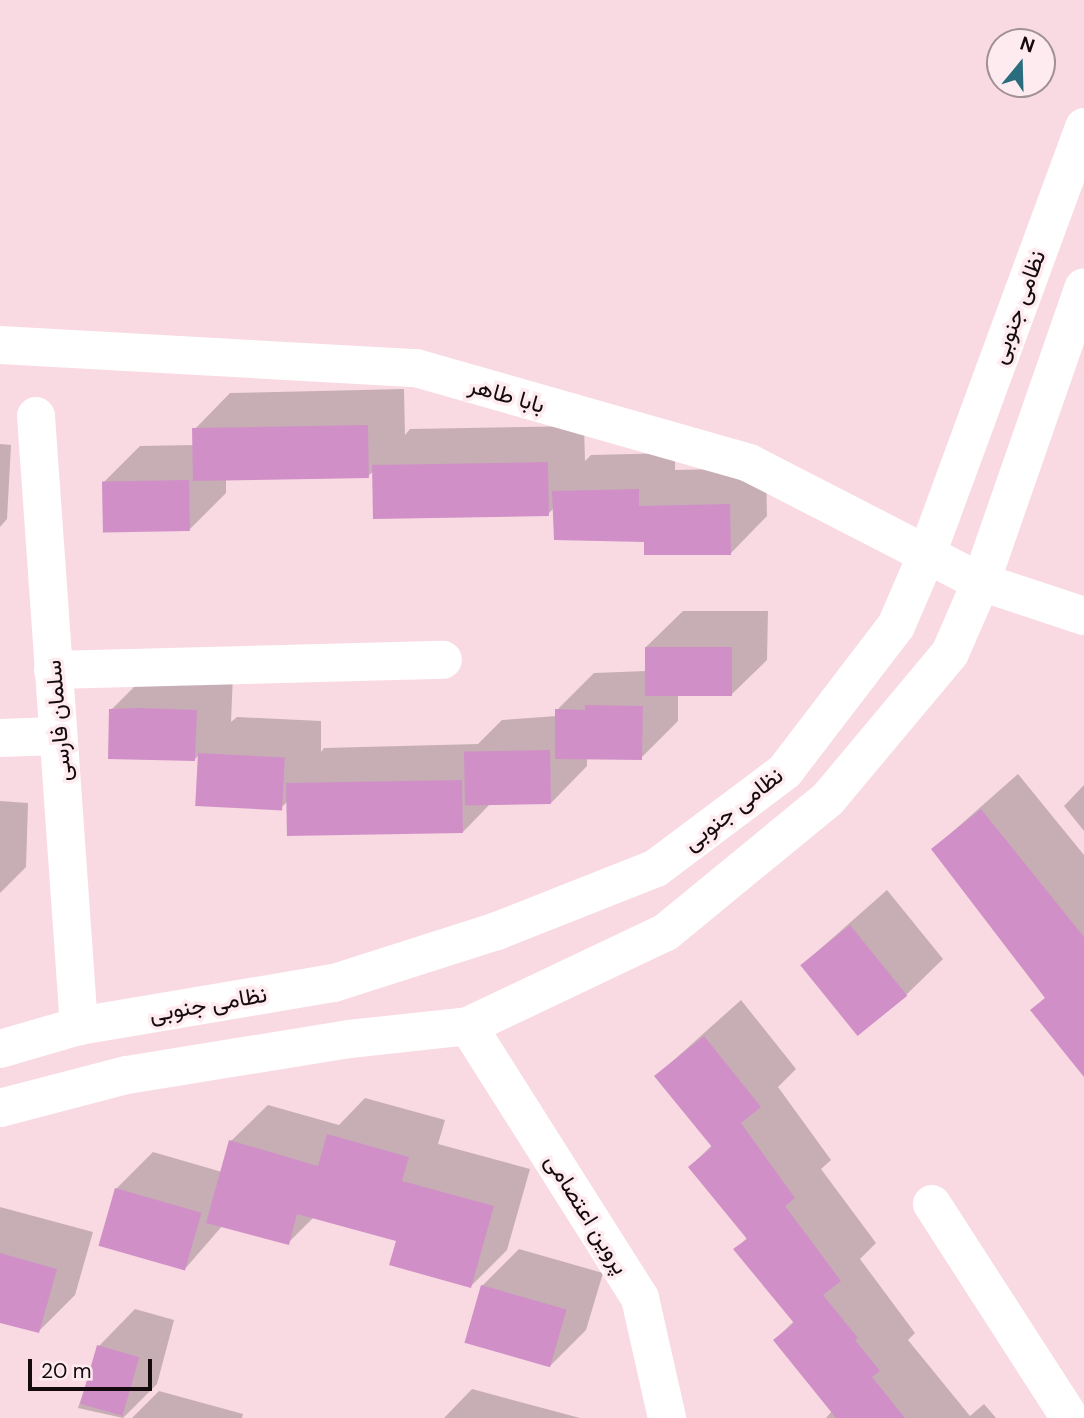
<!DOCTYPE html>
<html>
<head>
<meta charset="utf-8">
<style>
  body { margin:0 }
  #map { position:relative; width:1084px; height:1418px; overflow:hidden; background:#f9dae2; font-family:"DM Sans",Vazirmatn,sans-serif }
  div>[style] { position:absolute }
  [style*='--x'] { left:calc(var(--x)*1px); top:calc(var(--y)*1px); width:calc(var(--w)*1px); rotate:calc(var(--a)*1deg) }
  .shadow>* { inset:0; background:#0003 }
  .building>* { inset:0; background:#d090c7; transform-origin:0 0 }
  .minor>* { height:38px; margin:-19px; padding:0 19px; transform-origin:19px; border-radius:19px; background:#fff }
  .tertiary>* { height:38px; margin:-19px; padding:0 19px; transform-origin:19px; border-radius:19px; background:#fff }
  span { translate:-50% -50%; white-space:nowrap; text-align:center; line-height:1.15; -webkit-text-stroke:7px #feebf0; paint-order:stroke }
  .street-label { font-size:23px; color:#150b0e }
  .north { position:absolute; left:986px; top:28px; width:70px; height:70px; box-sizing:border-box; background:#feebf0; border:2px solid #a19196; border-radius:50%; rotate:19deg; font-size:19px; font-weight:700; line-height:28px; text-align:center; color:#150b0e }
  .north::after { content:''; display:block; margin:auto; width:24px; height:32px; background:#2a6d7e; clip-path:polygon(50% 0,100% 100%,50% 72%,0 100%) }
  .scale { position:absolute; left:28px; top:1359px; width:124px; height:32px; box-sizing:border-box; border:4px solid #150b0e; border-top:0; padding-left:9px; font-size:21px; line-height:24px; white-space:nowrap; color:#150b0e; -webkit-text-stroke:5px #feebf0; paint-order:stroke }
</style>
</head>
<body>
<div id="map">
  <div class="shadow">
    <i style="clip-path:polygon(404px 389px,405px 435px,410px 429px,584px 426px,585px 461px,591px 455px,675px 453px,675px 470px,766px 468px,767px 516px,731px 553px,646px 540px,554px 508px,548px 514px,374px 471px,368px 476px,226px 479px,226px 493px,190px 529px,104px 482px,140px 446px,194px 445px,194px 430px,230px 393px)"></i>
    <i style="clip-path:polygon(0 444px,11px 445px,7px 519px,0 527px)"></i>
    <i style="clip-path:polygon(683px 611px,768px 611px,767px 660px,730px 696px,678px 695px,678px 721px,641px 758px,587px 757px,587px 766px,551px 803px,491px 803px,463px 832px,288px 801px,283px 806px,200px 754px,195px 759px,111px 710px,148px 673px,233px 674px,231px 722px,237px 717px,321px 721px,321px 752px,324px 748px,478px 744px,502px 720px,557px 716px,557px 710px,594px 673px,646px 671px,646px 647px)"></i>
    <i style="clip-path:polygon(1018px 774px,1084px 855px,1084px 1075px,1033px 1010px,1046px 997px,933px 849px)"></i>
    <i style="clip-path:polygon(1084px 785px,1084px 831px,1064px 806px)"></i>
    <i style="clip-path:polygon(0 801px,28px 803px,26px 867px,0 893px)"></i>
    <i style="clip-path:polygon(887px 890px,943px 959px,906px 995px,802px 965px)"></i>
    <i style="clip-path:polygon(741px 1000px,796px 1069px,778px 1087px,831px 1160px,821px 1169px,876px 1243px,860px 1259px,915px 1333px,908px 1340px,970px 1416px,984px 1404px,996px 1418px,826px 1418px,832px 1411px,775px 1340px,794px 1321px,736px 1249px,748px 1237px,690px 1167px,712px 1145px,656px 1076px)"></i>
    <i style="clip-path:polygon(365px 1098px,445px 1120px,438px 1144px,530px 1169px,507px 1250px,471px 1286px,398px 1240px,314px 1217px,288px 1243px,223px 1225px,184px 1270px,116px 1189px,153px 1152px,222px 1172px,231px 1141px,268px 1105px,339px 1125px)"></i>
    <i style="clip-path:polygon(0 1207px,93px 1232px,75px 1295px,39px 1331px,0 1319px)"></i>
    <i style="clip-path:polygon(519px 1249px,603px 1273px,586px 1330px,550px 1366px,482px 1286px)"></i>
    <i style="clip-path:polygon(135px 1309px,174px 1320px,157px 1384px,123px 1418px,78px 1408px,99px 1346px)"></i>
    <i style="clip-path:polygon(472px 1389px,580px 1418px,444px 1418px)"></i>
    <i style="clip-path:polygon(159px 1391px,243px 1414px,242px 1418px,132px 1418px)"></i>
  </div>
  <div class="building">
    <i style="left:368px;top:425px;width:53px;height:176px;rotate:89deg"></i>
    <i style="left:548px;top:462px;width:54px;height:176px;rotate:89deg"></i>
    <i style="left:189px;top:480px;width:51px;height:87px;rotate:89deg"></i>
    <i style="clip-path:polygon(639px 489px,639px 506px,730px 504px,731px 555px,644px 555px,644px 542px,554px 540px,552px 491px)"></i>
    <i style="left:645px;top:647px;width:87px;height:49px"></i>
    <i style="clip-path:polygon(585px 705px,643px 706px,642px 760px,555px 759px,555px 709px,585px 710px)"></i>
    <i style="clip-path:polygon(139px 708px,197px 710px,195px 761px,108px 759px,109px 709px)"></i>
    <i style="left:550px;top:750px;width:54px;height:86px;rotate:89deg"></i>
    <i style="left:198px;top:753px;width:87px;height:53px;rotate:3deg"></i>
    <i style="left:462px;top:780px;width:53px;height:176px;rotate:89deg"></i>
    <i style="clip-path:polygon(981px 809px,1084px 937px,1084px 1077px,1030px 1010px,1045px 998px,931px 849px)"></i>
    <i style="left:850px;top:925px;width:91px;height:64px;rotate:51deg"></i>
    <i style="clip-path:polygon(704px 1036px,761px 1107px,741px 1123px,795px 1198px,785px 1206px,841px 1281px,823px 1295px,858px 1338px,855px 1340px,880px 1371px,872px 1377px,905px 1418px,836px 1418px,773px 1340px,794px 1323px,733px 1249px,747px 1239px,688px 1167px,712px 1147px,654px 1076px)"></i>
    <i style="clip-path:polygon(327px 1134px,409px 1157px,402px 1181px,494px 1206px,471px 1288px,389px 1265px,396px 1241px,297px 1214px,289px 1245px,206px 1223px,229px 1140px,318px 1166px)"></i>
    <i style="left:115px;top:1188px;width:90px;height:60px;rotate:16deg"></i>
    <i style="clip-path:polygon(0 1253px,57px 1269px,39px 1333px,0 1323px)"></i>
    <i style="left:481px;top:1285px;width:89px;height:60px;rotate:16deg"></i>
    <i style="left:97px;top:1345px;width:44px;height:61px;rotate:16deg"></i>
  </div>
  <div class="minor">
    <i style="--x:0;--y:345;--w:417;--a:3.2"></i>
    <i style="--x:416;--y:368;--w:346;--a:15.9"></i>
    <i style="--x:749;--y:463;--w:261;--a:27.2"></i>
    <i style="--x:981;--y:582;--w:108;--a:18.3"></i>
    <i style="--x:36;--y:416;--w:612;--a:85.97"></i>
    <i style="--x:53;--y:670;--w:390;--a:-1.5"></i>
    <i style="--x:0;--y:738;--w:56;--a:-2"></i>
    <i style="--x:932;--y:1204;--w:255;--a:57.2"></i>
  </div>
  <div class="tertiary">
    <i style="--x:468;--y:1026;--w:322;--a:57.7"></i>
    <i style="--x:640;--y:1298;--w:123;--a:77.3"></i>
    <i style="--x:0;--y:1049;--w:82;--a:-16.2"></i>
    <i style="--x:79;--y:1026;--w:259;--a:-9.6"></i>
    <i style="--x:334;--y:983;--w:171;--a:-17.7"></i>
    <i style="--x:497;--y:931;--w:171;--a:-21.6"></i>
    <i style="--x:656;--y:868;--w:161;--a:-36.9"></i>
    <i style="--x:785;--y:771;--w:183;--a:-52.6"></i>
    <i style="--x:896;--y:626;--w:78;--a:-66.7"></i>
    <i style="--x:927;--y:554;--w:455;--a:-69.8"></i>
    <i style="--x:0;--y:1108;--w:131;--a:-14.6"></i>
    <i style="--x:127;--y:1075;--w:225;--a:-9.2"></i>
    <i style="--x:349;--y:1039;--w:120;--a:-6.2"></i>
    <i style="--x:468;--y:1026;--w:219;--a:-25.4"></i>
    <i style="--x:666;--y:932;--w:210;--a:-39.4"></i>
    <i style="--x:828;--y:799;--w:190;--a:-50.1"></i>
    <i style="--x:950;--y:653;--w:77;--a:-66.4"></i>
    <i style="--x:981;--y:582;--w:312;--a:-70.8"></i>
  </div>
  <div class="street-label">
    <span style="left:1018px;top:307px;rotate:-70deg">نظامی جنوبی</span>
    <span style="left:507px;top:395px;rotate:16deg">بابا طاهر</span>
    <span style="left:58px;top:721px;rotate:-95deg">سلمان فارسی</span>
    <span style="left:733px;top:809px;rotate:-38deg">نظامی جنوبی</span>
    <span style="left:208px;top:1004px;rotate:-10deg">نظامی جنوبی</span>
    <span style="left:587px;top:1214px;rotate:58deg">پروین اعتصامی</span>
  </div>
  <div class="north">N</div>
  <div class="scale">20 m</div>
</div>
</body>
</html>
